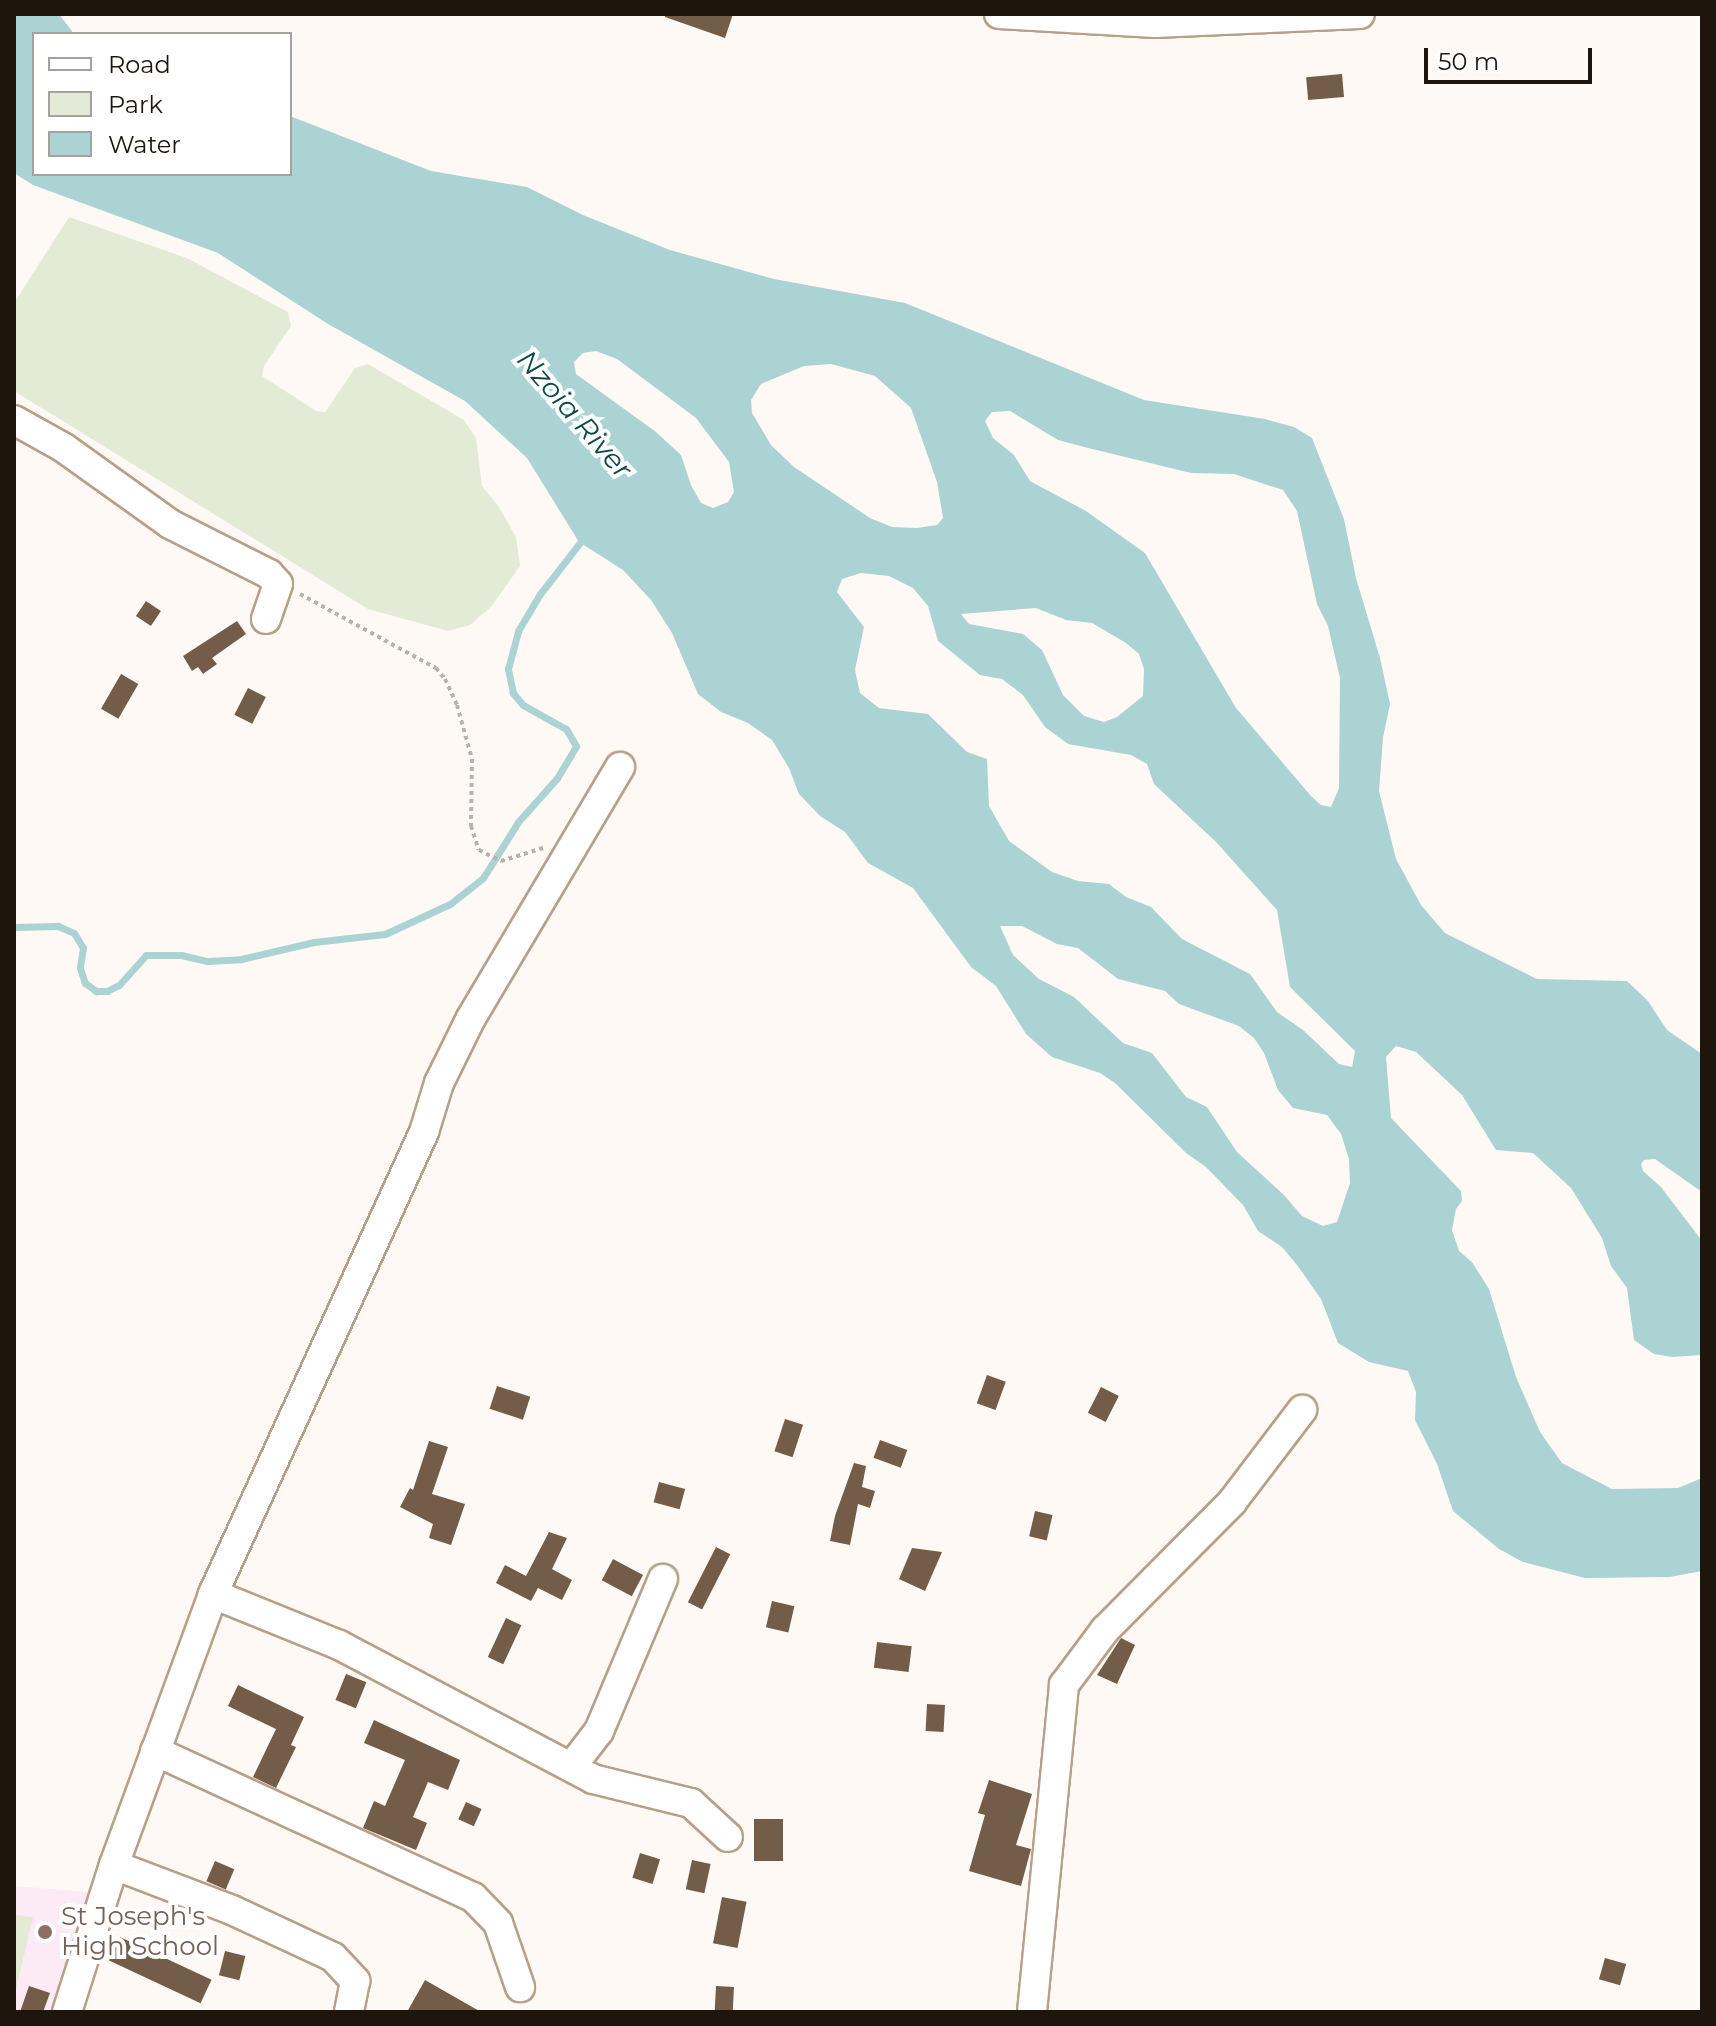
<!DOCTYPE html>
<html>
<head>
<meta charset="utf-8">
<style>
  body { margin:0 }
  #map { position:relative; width:1716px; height:2026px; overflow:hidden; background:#fef9f4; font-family:Montserrat,sans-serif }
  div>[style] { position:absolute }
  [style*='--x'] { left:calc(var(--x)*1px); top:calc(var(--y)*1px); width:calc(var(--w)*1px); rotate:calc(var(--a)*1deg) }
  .education>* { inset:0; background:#fceaf4 }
  .green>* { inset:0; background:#e3ebd7 }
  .water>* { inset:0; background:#acd3d4 }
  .stream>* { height:7px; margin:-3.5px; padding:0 3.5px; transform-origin:3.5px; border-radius:3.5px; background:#acd3d4 }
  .building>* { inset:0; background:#735d48; transform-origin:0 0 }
  .path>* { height:4px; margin-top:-2px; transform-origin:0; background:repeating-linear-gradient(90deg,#b8b2ac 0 4px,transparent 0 8px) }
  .roads { filter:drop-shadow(2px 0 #b89f89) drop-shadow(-2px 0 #b89f89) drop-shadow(0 2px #b89f89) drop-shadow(0 -2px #b89f89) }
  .minor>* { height:28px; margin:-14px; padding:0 14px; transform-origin:14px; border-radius:14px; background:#fff }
  .dots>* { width:22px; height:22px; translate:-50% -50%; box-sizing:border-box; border:4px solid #fff; border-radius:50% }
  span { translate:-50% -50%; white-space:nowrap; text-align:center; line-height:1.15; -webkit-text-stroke:8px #fff; paint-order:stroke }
  .education-label { font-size:26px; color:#785e54 }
  .left { translate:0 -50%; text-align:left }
  .water-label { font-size:28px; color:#0f494b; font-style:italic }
  .frame { position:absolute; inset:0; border:16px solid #1e150d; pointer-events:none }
  .legend { position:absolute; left:32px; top:32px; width:260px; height:144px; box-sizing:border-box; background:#fff; border:2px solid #a5a19e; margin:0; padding:10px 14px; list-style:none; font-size:24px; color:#1e150d }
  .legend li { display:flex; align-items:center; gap:16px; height:40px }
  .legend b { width:40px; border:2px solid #a5a19e }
  .scale { position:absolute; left:1424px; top:48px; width:168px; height:36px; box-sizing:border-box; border:4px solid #1e150d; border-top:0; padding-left:10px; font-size:24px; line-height:28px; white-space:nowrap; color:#1e150d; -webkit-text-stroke:6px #fff; paint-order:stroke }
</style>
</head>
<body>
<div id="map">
  <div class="education">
    <i style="clip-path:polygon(14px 1886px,89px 1892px,53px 2012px,14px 2012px)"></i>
  </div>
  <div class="green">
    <i style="clip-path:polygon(69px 217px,187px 258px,288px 312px,291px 326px,264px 366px,262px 376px,316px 411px,325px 412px,355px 368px,368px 364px,464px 420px,476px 438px,482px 486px,499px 507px,516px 537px,520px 566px,491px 607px,470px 625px,448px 631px,368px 609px,14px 391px,14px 303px)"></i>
    <i style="clip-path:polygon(14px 1915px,33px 1917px,14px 1998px)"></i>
  </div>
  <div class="water">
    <i style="clip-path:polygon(evenodd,14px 14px,59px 14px,74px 34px,34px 34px,34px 174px,290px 174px,290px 116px,431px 171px,527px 187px,583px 215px,670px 250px,774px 279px,905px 303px,1144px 400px,1265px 419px,1294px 427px,1312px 438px,1344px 519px,1356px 578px,1380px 658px,1390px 704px,1383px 738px,1379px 791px,1396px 859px,1421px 905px,1445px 933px,1537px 979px,1627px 981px,1648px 1001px,1667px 1030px,1702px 1054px,1702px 1192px,1655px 1159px,1644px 1160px,1641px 1164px,1643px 1171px,1661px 1187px,1702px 1241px,1702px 1355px,1672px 1357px,1654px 1354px,1634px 1340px,1627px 1288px,1611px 1266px,1602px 1238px,1571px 1188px,1533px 1153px,1496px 1150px,1462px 1095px,1416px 1052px,1396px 1046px,1386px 1057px,1391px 1118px,1461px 1191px,1462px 1201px,1456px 1209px,1452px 1230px,1459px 1251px,1472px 1262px,1489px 1289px,1516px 1377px,1540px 1432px,1562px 1463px,1612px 1489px,1678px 1488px,1702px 1478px,1702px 1571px,1670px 1577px,1585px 1578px,1523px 1562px,1499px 1549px,1453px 1511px,1437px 1464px,1415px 1420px,1416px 1392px,1408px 1371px,1369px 1362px,1338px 1343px,1321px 1299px,1297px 1265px,1282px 1247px,1258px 1231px,1243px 1205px,1206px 1167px,1186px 1153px,1115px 1083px,1100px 1073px,1052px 1057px,1026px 1034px,996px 986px,971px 967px,913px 888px,868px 863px,845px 832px,820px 816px,799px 794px,789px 768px,772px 740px,748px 723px,721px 712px,698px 694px,672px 633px,651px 600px,623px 570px,579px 542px,527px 458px,491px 425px,465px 401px,328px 324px,218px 253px,33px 185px,14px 173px,14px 14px,596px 351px,617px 359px,696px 418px,729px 462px,734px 492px,728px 502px,713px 508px,701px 503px,691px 485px,681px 455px,656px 432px,576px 374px,574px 362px,583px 353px,596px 351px,14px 14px,831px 364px,875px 376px,911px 408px,937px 482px,943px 518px,937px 525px,917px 528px,892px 527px,870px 518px,794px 467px,771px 445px,752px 413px,751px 400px,761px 384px,804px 366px,831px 364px,14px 14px,1010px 411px,1058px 440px,1084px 447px,1191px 473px,1234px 474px,1283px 490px,1297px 511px,1317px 604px,1328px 626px,1340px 678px,1339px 788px,1331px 807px,1321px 805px,1311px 796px,1236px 708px,1145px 553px,1086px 511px,1030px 481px,1014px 455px,993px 438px,985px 421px,992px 412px,1010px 411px,14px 14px,861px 573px,889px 576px,913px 588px,928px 606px,938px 641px,980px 675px,1002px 679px,1023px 695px,1045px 727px,1068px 744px,1131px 755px,1147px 764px,1154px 784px,1216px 842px,1277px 910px,1290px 987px,1355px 1051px,1352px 1067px,1339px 1064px,1303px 1030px,1277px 1012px,1250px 974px,1182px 939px,1151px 907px,1126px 897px,1109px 884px,1078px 881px,1052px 872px,1009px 841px,989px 806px,987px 759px,967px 752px,928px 714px,879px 708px,860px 693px,855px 670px,864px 627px,837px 592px,842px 579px,861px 573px,14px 14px,1036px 608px,1066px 620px,1092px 623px,1126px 643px,1139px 654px,1144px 669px,1143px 696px,1117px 717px,1104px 722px,1084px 716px,1063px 695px,1042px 650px,1023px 634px,969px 624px,961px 614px,1036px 608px,14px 14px,1000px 926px,1022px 926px,1057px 944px,1078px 948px,1118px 979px,1165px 991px,1179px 1004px,1239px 1026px,1254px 1038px,1264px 1053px,1278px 1090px,1293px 1108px,1327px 1115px,1341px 1134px,1349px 1159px,1350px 1183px,1337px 1222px,1323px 1226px,1302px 1216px,1284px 1195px,1237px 1152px,1207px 1107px,1186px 1097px,1152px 1053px,1123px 1043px,1074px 997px,1039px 979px,1013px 955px,1000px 926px)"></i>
  </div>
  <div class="stream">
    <i style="--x:14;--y:927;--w:44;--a:-1.3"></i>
    <i style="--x:58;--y:926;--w:17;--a:24"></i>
    <i style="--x:74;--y:933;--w:17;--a:59"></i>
    <i style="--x:83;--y:948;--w:20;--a:99"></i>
    <i style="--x:80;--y:968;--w:16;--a:72"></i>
    <i style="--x:85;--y:983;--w:14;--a:36"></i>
    <i style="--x:96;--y:991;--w:11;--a:0"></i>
    <i style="--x:107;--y:991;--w:13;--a:-27"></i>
    <i style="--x:119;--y:985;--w:40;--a:-48"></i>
    <i style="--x:146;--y:955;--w:35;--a:0"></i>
    <i style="--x:181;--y:955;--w:27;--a:13"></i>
    <i style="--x:207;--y:961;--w:34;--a:-3"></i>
    <i style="--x:241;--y:959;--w:75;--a:-13.1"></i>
    <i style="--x:314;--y:942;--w:71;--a:-6.4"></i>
    <i style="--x:385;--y:934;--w:72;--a:-24.8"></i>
    <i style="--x:450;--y:904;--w:42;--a:-38.2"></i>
    <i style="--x:483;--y:878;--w:66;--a:-58"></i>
    <i style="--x:518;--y:822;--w:59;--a:-48.4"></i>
    <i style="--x:557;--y:778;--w:37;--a:-59"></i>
    <i style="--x:576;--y:746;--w:20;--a:-120"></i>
    <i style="--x:566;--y:729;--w:49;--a:-150.8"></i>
    <i style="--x:523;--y:705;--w:16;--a:-130"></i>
    <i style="--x:513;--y:693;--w:25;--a:-102"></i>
    <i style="--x:508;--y:669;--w:39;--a:-75"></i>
    <i style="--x:518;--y:631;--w:43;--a:-59.3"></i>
    <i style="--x:540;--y:594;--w:73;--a:-52.2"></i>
  </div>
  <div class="building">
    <i style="clip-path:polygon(665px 14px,733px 14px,725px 38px,665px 17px)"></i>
    <i style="left:1342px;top:74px;width:23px;height:36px;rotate:85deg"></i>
    <i style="left:146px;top:601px;width:18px;height:18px;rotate:34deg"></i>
    <i style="clip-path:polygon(237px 621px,246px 634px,212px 658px,217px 664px,203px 674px,198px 667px,192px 671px,183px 656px)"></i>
    <i style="left:121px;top:674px;width:20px;height:40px;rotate:30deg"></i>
    <i style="left:248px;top:688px;width:20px;height:30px;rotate:27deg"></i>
    <i style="left:987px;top:1375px;width:20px;height:30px;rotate:20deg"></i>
    <i style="left:497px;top:1386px;width:35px;height:24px;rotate:18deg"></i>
    <i style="left:1101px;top:1387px;width:20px;height:29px;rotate:27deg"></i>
    <i style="left:785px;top:1419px;width:19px;height:34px;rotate:18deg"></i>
    <i style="left:880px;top:1440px;width:29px;height:19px;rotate:20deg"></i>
    <i style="clip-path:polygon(429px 1441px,448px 1447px,432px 1494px,465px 1504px,451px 1545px,429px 1538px,433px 1524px,400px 1507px,410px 1488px,413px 1490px)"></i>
    <i style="clip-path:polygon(854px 1463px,866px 1466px,862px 1487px,875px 1491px,870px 1508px,858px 1504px,850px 1545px,830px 1541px,835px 1516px)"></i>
    <i style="left:659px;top:1482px;width:27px;height:21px;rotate:15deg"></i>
    <i style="left:1035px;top:1511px;width:18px;height:26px;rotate:13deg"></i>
    <i style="clip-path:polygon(549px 1532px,567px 1538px,552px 1569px,572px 1580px,562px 1600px,538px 1588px,531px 1601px,496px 1583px,505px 1565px,526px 1576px)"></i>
    <i style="left:716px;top:1547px;width:16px;height:62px;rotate:27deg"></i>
    <i style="clip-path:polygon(912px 1548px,942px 1552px,925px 1591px,899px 1579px)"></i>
    <i style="left:613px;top:1559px;width:34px;height:24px;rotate:28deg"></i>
    <i style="left:772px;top:1601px;width:23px;height:27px;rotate:13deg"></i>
    <i style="left:506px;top:1618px;width:17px;height:43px;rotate:25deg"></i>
    <i style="clip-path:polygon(1121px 1638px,1135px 1645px,1117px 1684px,1097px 1675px)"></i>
    <i style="left:877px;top:1642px;width:35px;height:26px;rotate:7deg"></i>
    <i style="left:346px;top:1674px;width:22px;height:28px;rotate:22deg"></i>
    <i style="clip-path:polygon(238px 1685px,304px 1717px,291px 1745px,296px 1747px,276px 1788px,253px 1777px,276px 1729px,228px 1706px)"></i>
    <i style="left:927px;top:1704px;width:18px;height:27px;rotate:3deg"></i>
    <i style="clip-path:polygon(374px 1720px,460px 1760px,448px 1790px,428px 1782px,413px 1817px,427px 1823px,416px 1850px,363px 1828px,374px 1801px,385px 1806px,405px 1760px,364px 1743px)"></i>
    <i style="clip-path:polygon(989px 1780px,1032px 1794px,1016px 1845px,1031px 1849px,1021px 1886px,969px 1871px,985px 1815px,978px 1813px)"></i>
    <i style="left:466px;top:1802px;width:17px;height:19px;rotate:24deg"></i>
    <i style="left:754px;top:1819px;width:29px;height:42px"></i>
    <i style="left:640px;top:1853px;width:21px;height:26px;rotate:17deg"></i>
    <i style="left:692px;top:1860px;width:19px;height:30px;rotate:12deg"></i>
    <i style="left:215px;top:1861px;width:21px;height:22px;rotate:23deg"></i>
    <i style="left:722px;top:1897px;width:25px;height:47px;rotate:11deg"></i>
    <i style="left:120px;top:1937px;width:101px;height:26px;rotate:25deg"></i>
    <i style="left:225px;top:1951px;width:21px;height:25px;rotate:14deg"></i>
    <i style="left:1605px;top:1958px;width:22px;height:22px;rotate:16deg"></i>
    <i style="clip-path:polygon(425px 1980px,481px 2012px,407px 2012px)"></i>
    <i style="clip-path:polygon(29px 1986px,50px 1993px,43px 2012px,20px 2012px)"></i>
    <i style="left:716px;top:1986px;width:18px;height:26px;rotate:3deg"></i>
  </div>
  <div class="path">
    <i style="--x:300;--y:594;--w:155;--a:28.6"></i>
    <i style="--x:436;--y:668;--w:14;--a:51"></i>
    <i style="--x:445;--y:679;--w:29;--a:65"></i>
    <i style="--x:457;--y:705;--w:56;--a:74.5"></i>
    <i style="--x:472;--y:759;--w:67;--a:90.9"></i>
    <i style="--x:471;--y:826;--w:25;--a:72"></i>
    <i style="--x:479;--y:850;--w:25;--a:27"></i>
    <i style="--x:501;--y:861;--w:44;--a:-17.2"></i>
  </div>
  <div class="roads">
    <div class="minor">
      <i style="--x:999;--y:14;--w:156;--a:3.3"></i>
      <i style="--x:1155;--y:23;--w:205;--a:-2.5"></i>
      <i style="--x:14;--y:420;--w:57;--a:29.2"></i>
      <i style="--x:64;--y:448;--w:130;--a:35.6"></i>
      <i style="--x:170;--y:524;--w:111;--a:26.8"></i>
      <i style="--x:269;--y:574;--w:13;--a:48"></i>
      <i style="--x:278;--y:584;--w:37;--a:109"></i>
      <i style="--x:213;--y:1594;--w:136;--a:22"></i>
      <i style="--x:339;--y:1645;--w:287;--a:27.8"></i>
      <i style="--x:593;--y:1779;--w:101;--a:13.8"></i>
      <i style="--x:691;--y:1803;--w:50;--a:42.6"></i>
      <i style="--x:155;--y:1751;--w:350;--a:24.7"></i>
      <i style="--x:473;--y:1897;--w:36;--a:46"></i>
      <i style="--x:498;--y:1923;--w:68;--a:71"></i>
      <i style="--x:572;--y:1766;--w:44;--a:-52.4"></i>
      <i style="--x:599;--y:1731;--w:165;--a:-67.2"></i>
      <i style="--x:114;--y:1865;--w:126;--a:20.9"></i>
      <i style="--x:232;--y:1910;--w:111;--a:25"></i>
      <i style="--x:333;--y:1957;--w:33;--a:47"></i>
      <i style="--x:355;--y:1981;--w:32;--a:101"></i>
      <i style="--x:67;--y:2012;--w:154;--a:-72.3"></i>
      <i style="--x:114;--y:1865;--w:289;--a:-69.9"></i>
      <i style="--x:213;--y:1594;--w:508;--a:-65.45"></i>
      <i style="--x:424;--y:1132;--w:51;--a:-73"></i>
      <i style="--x:439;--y:1083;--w:72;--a:-63.8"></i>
      <i style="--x:471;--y:1018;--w:292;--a:-59.3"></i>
      <i style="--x:1032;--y:2012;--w:329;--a:-84.4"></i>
      <i style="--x:1064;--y:1685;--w:69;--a:-53.3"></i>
      <i style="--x:1105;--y:1630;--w:180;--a:-45.2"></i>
      <i style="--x:1232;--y:1502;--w:116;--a:-52.7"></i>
    </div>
  </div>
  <div class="dots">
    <i style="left:45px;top:1932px;background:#8d6e63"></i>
  </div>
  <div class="education-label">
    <span class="left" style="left:61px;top:1932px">St Joseph's<br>High School</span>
  </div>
  <div class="water-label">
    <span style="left:575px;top:414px;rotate:49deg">Nzoia River</span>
  </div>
  <div class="frame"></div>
  <ul class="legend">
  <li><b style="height:10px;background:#fff"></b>Road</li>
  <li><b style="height:22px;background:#e3ebd7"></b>Park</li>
  <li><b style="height:22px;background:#acd3d4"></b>Water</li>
  </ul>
  <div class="scale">50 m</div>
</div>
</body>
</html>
